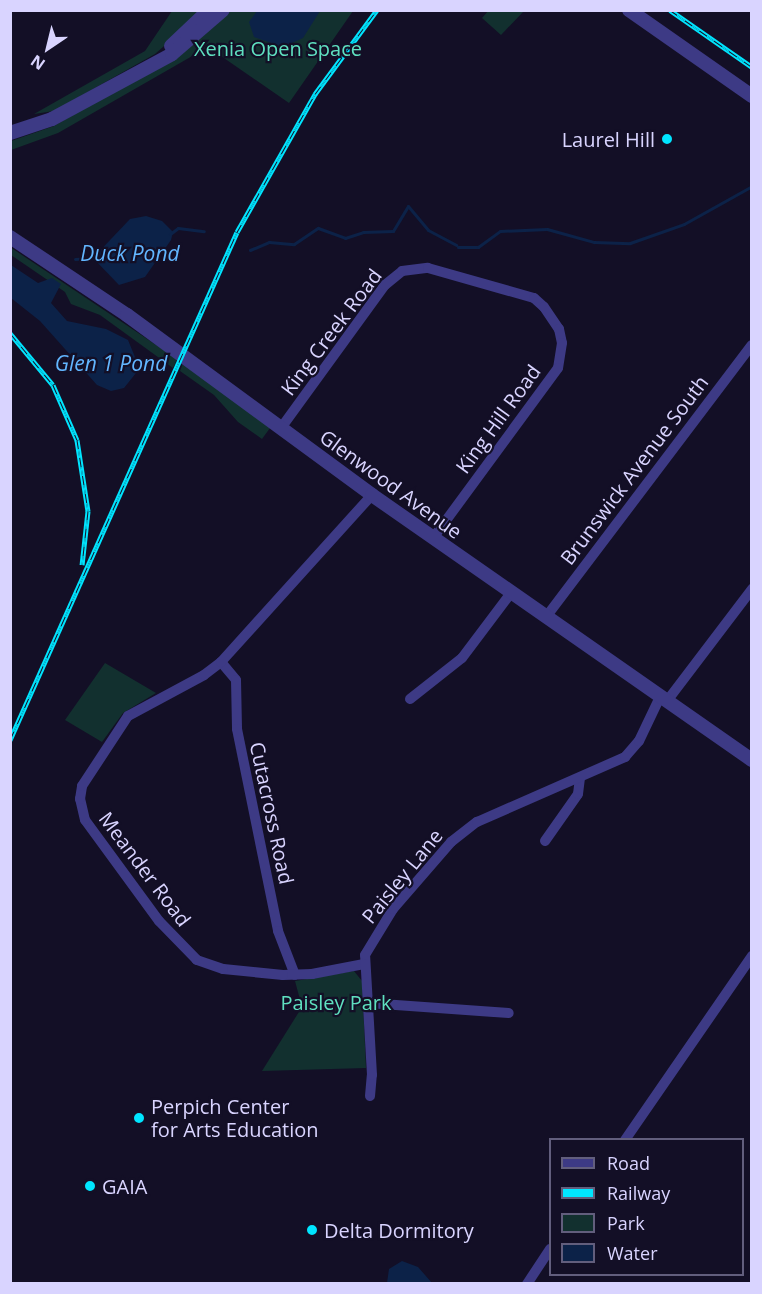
<!DOCTYPE html>
<html>
<head>
<meta charset="utf-8">
<style>
  body { margin:0 }
  #map { position:relative; width:762px; height:1294px; overflow:hidden; background:#130f26; font-family:"Open Sans",sans-serif }
  div>[style] { position:absolute }
  [style*='--x'] { left:calc(var(--x)*1px); top:calc(var(--y)*1px); width:calc(var(--w)*1px); rotate:calc(var(--a)*1deg) }
  .green>* { inset:0; background:#12302f }
  .water>* { inset:0; background:#0c2248 }
  .stream>* { height:3px; margin:-1.5px; padding:0 1.5px; transform-origin:1.5px; border-radius:1.5px; background:#0c2248 }
  .minor>* { height:10px; margin:-5px; padding:0 5px; transform-origin:5px; border-radius:5px; background:#3d3a85 }
  .tertiary>* { height:14px; margin:-7px; padding:0 7px; transform-origin:7px; border-radius:7px; background:#3d3a85 }
  .rail>* { height:5px; margin-top:-2.5px; transform-origin:0; background:repeating-linear-gradient(90deg,#130f26 0 9px,#00e5ff 0 18px); box-sizing:border-box; border-block:2px solid #00e5ff }
  .dots>* { width:16px; height:16px; translate:-50% -50%; box-sizing:border-box; border:3px solid #130f26; border-radius:50% }
  span { translate:-50% -50%; white-space:nowrap; text-align:center; line-height:1.15; -webkit-text-stroke:4.5px #130f26; paint-order:stroke }
  .park-label { font-size:20px; color:#5fe0c0 }
  .poi-label { font-size:20px; color:#d9d4ff }
  .right { translate:-100% -50%; text-align:right }
  .left { translate:0 -50%; text-align:left }
  .street-label { font-size:20px; color:#d9d4ff }
  .water-label { font-size:21px; color:#62b6ff; font-style:italic }
  .frame { position:absolute; inset:0; border:12px solid #d9d4ff; pointer-events:none }
  .legend { position:absolute; left:549px; top:1138px; width:195px; height:138px; box-sizing:border-box; background:#130f26; border:2px solid #625e7d; margin:0; padding:8px 10px; list-style:none; font-size:18px; color:#d9d4ff }
  .legend li { display:flex; align-items:center; gap:12px; height:30px }
  .legend b { width:30px; border:2px solid #625e7d }
  .north { position:absolute; left:18px; top:18px; width:60px; height:60px; -webkit-text-stroke:4px #130f26; paint-order:stroke; rotate:215deg; font-size:16px; font-weight:700; line-height:24px; text-align:center; color:#d9d4ff }
  .north::after { content:''; display:block; margin:auto; width:21px; height:27px; background:#d9d4ff; clip-path:polygon(50% 0,100% 100%,50% 72%,0 100%) }
</style>
</head>
<body>
<div id="map">
  <div class="green">
    <i style="clip-path:polygon(489px 10px,524px 10px,524px 11px,501px 35px,482px 18px)"></i>
    <i style="clip-path:polygon(172px 11px,204px 11px,155px 54px,54px 111px,34px 114px,145px 51px)"></i>
    <i style="clip-path:polygon(227px 11px,353px 11px,289px 103px,208px 47px,58px 133px,11px 150px,11px 141px,54px 126px,150px 71px)"></i>
    <i style="clip-path:polygon(10px 247px,177px 359px,173px 368px,100px 315px,71px 304px,65px 292px,11px 255px)"></i>
    <i style="clip-path:polygon(183px 363px,270px 428px,262px 439px,238px 422px,214px 395px,180px 371px)"></i>
    <i style="clip-path:polygon(105px 663px,156px 693px,123px 713px,102px 742px,65px 720px)"></i>
    <i style="clip-path:polygon(354px 971px,362px 981px,366px 1068px,262px 1071px,302px 1007px,295px 981px)"></i>
  </div>
  <div class="water">
    <i style="clip-path:polygon(257px 11px,257px 10px,320px 11px,303px 38px,283px 47px,254px 37px,249px 22px)"></i>
    <i style="clip-path:polygon(146px 216px,162px 221px,173px 232px,171px 240px,145px 277px,119px 285px,93px 258px,130px 219px)"></i>
    <i style="clip-path:polygon(11px 265px,38px 283px,52px 278px,61px 284px,51px 303px,67px 321px,106px 329px,128px 340px,137px 362px,136px 373px,124px 388px,111px 391px,97px 385px,40px 321px,11px 298px)"></i>
    <i style="clip-path:polygon(402px 1261px,418px 1267px,432px 1283px,387px 1283px,389px 1269px)"></i>
  </div>
  <div class="stream">
    <i style="--x:170;--y:234;--w:10;--a:-37"></i>
    <i style="--x:178;--y:228;--w:26;--a:7"></i>
    <i style="--x:458;--y:247;--w:20;--a:0"></i>
    <i style="--x:478;--y:247;--w:27;--a:-36"></i>
    <i style="--x:500;--y:231;--w:47;--a:-2.4"></i>
    <i style="--x:547;--y:229;--w:49;--a:15.5"></i>
    <i style="--x:594;--y:242;--w:36;--a:2"></i>
    <i style="--x:630;--y:243;--w:57;--a:-19.4"></i>
    <i style="--x:684;--y:224;--w:78;--a:-29.2"></i>
    <i style="--x:250;--y:250;--w:21;--a:-23"></i>
    <i style="--x:269;--y:242;--w:25;--a:5"></i>
    <i style="--x:294;--y:244;--w:29;--a:-34"></i>
    <i style="--x:318;--y:228;--w:29;--a:20"></i>
    <i style="--x:345;--y:238;--w:19;--a:-18"></i>
    <i style="--x:363;--y:232;--w:30;--a:-2"></i>
    <i style="--x:393;--y:231;--w:29;--a:-59"></i>
    <i style="--x:408;--y:206;--w:31;--a:50"></i>
    <i style="--x:428;--y:230;--w:32;--a:28"></i>
    <i style="--x:75;--y:259;--w:19;--a:-3"></i>
  </div>
  <div class="minor">
    <i style="--x:281;--y:428;--w:177;--a:-54"></i>
    <i style="--x:385;--y:285;--w:22;--a:-39"></i>
    <i style="--x:402;--y:271;--w:26;--a:-7"></i>
    <i style="--x:428;--y:268;--w:110;--a:15.8"></i>
    <i style="--x:534;--y:298;--w:13;--a:42"></i>
    <i style="--x:544;--y:307;--w:27;--a:56"></i>
    <i style="--x:559;--y:329;--w:14;--a:78"></i>
    <i style="--x:562;--y:343;--w:25;--a:99"></i>
    <i style="--x:558;--y:368;--w:211;--a:126.3"></i>
    <i style="--x:546;--y:617;--w:341;--a:-52.9"></i>
    <i style="--x:221;--y:662;--w:23;--a:50"></i>
    <i style="--x:236;--y:680;--w:49;--a:88.8"></i>
    <i style="--x:237;--y:729;--w:206;--a:78.5"></i>
    <i style="--x:278;--y:931;--w:47;--a:68.9"></i>
    <i style="--x:410;--y:699;--w:66;--a:-38.3"></i>
    <i style="--x:462;--y:658;--w:81;--a:-53"></i>
    <i style="--x:667;--y:701;--w:141;--a:-52.8"></i>
    <i style="--x:545;--y:841;--w:57;--a:-54.9"></i>
    <i style="--x:578;--y:794;--w:16;--a:-83"></i>
    <i style="--x:364;--y:964;--w:53;--a:169.1"></i>
    <i style="--x:312;--y:974;--w:29;--a:178"></i>
    <i style="--x:283;--y:975;--w:60;--a:-174.3"></i>
    <i style="--x:223;--y:969;--w:28;--a:-161"></i>
    <i style="--x:197;--y:960;--w:54;--a:-134.3"></i>
    <i style="--x:159;--y:921;--w:125;--a:-126.2"></i>
    <i style="--x:85;--y:820;--w:22;--a:-103"></i>
    <i style="--x:80;--y:799;--w:13;--a:-81"></i>
    <i style="--x:82;--y:786;--w:84;--a:-56.7"></i>
    <i style="--x:128;--y:716;--w:86;--a:-28.3"></i>
    <i style="--x:204;--y:675;--w:21;--a:-37"></i>
    <i style="--x:221;--y:662;--w:225;--a:-47.9"></i>
    <i style="--x:368;--y:1003;--w:141;--a:4.1"></i>
    <i style="--x:370;--y:1096;--w:21;--a:-85"></i>
    <i style="--x:372;--y:1075;--w:120;--a:-93.3"></i>
    <i style="--x:365;--y:955;--w:54;--a:-58.7"></i>
    <i style="--x:393;--y:909;--w:89;--a:-49.1"></i>
    <i style="--x:451;--y:842;--w:33;--a:-38"></i>
    <i style="--x:477;--y:822;--w:162;--a:-23.7"></i>
    <i style="--x:625;--y:757;--w:21;--a:-49"></i>
    <i style="--x:639;--y:741;--w:49;--a:-64.5"></i>
    <i style="--x:625;--y:1140;--w:224;--a:-55.4"></i>
    <i style="--x:527;--y:1284;--w:42;--a:-56.7"></i>
  </div>
  <div class="tertiary">
    <i style="--x:629;--y:10;--w:150;--a:35"></i>
    <i style="--x:171;--y:46;--w:52;--a:-43.5"></i>
    <i style="--x:10;--y:133;--w:44;--a:-18.4"></i>
    <i style="--x:52;--y:119;--w:136;--a:-28.4"></i>
    <i style="--x:172;--y:54;--w:67;--a:-40.8"></i>
    <i style="--x:10;--y:237;--w:141;--a:33.7"></i>
    <i style="--x:127;--y:315;--w:304;--a:36.3"></i>
    <i style="--x:372;--y:495;--w:463;--a:34.9"></i>
  </div>
  <div class="rail">
    <i style="--x:670;--y:10;--w:100;--a:34.8"></i>
    <i style="--x:10;--y:333;--w:67;--a:50.4"></i>
    <i style="--x:53;--y:385;--w:60;--a:66.4"></i>
    <i style="--x:77;--y:440;--w:72;--a:81.2"></i>
    <i style="--x:88;--y:511;--w:54;--a:96.3"></i>
    <i style="--x:10;--y:740;--w:556;--a:-65.92"></i>
    <i style="--x:237;--y:232;--w:159;--a:-60.5"></i>
    <i style="--x:315;--y:94;--w:104;--a:-53.6"></i>
  </div>
  <div class="dots">
    <i style="left:667px;top:139px;background:#00e5ff"></i>
    <i style="left:139px;top:1118px;background:#00e5ff"></i>
    <i style="left:90px;top:1186px;background:#00e5ff"></i>
    <i style="left:312px;top:1230px;background:#00e5ff"></i>
  </div>
  <div class="park-label">
    <span style="left:278px;top:48px">Xenia Open Space</span>
    <span style="left:336px;top:1002px">Paisley Park</span>
  </div>
  <div class="poi-label">
    <span class="right" style="left:655px;top:139px">Laurel Hill</span>
    <span class="left" style="left:151px;top:1118px">Perpich Center<br>for Arts Education</span>
    <span class="left" style="left:102px;top:1186px">GAIA</span>
    <span class="left" style="left:324px;top:1230px">Delta Dormitory</span>
  </div>
  <div class="street-label">
    <span style="left:331px;top:332px;rotate:-53deg">King Creek Road</span>
    <span style="left:498px;top:419px;rotate:-54deg">King Hill Road</span>
    <span style="left:634px;top:470px;rotate:-53deg">Brunswick Avenue South</span>
    <span style="left:391px;top:484px;rotate:36deg">Glenwood Avenue</span>
    <span style="left:272px;top:813px;rotate:78deg">Cutacross Road</span>
    <span style="left:145px;top:869px;rotate:53deg">Meander Road</span>
    <span style="left:402px;top:876px;rotate:-51deg">Paisley Lane</span>
  </div>
  <div class="water-label">
    <span style="left:130px;top:253px">Duck Pond</span>
    <span style="left:111px;top:363px">Glen 1 Pond</span>
  </div>
  <div class="frame"></div>
  <ul class="legend">
  <li><b style="height:8px;background:#3d3a85"></b>Road</li>
  <li><b style="height:8px;background:#00e5ff"></b>Railway</li>
  <li><b style="height:16px;background:#12302f"></b>Park</li>
  <li><b style="height:16px;background:#0c2248"></b>Water</li>
  </ul>
  <div class="north">N</div>
</div>
</body>
</html>
